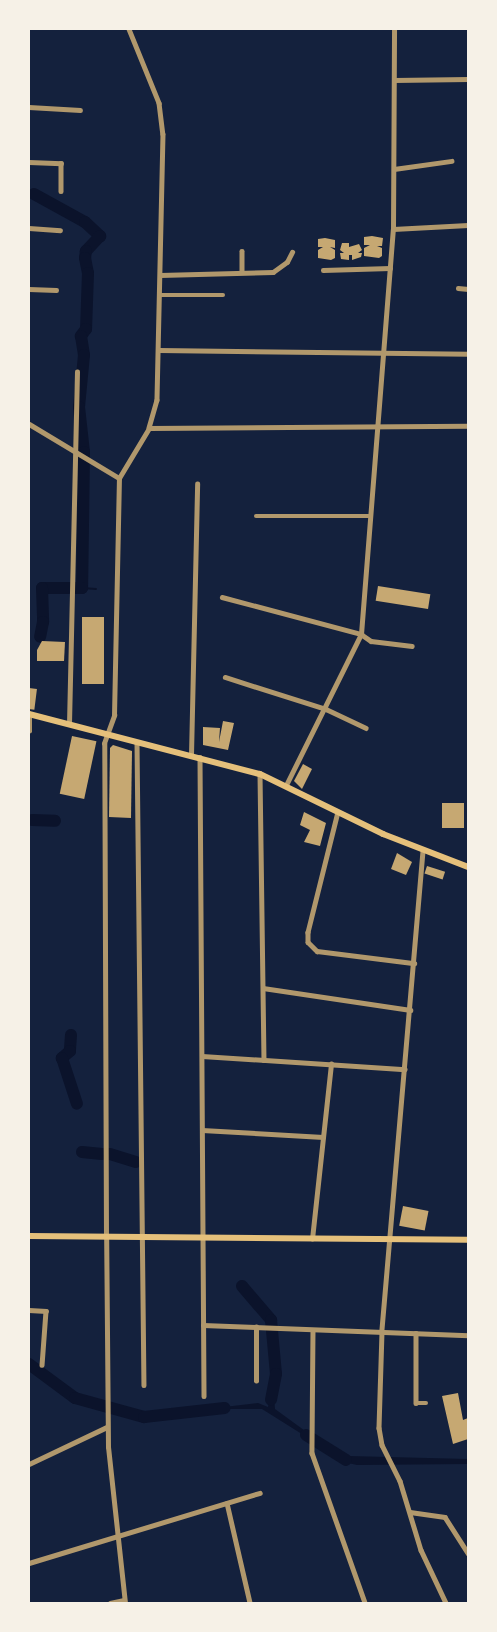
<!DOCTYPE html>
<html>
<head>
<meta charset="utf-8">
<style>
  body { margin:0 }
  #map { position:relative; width:497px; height:1632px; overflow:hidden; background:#14213d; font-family:"Space Grotesk",sans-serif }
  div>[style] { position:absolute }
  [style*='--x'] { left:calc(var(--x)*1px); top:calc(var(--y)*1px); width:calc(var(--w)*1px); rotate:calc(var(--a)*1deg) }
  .water>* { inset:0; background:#0b132b }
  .stream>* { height:2px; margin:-1px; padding:0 1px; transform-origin:1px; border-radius:1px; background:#0b132b }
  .river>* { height:12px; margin:-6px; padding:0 6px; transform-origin:6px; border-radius:6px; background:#0b132b }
  .building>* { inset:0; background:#c6a872; transform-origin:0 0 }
  .minor>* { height:4.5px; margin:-2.25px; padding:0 2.25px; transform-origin:2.25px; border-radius:2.25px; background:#b1986c }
  .tertiary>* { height:5px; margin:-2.5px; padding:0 2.5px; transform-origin:2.5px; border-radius:2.5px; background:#b1986c }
  .primary>* { height:6px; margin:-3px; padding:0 3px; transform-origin:3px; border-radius:3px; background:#e5c07b }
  span { translate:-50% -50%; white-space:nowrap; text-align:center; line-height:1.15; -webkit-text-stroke:4px #f6f1e7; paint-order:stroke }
  .frame { position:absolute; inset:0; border:30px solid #f6f1e7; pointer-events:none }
</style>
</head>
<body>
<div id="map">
  <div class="water">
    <i style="clip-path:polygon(273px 1384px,275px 1409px,323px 1444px,348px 1456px,468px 1459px,468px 1464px,357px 1465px,348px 1463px,262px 1409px,207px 1409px,258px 1403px,268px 1407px)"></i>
  </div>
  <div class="stream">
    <i style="--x:82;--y:588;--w:14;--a:4"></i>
  </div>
  <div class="river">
    <i style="--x:34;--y:194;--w:58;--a:28.8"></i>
    <i style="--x:85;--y:222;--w:21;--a:43"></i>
    <i style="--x:100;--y:236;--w:21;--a:133"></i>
    <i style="--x:86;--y:251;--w:7;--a:98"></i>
    <i style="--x:85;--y:258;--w:15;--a:79"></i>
    <i style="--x:88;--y:273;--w:56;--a:92"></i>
    <i style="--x:86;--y:329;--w:9;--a:126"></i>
    <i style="--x:81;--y:336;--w:19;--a:81"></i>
    <i style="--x:84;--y:355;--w:52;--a:95.5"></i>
    <i style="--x:79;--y:407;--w:45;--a:83.7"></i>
    <i style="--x:84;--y:452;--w:136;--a:90.8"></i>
    <i style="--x:82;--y:588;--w:40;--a:180"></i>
    <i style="--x:42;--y:588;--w:34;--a:88"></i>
    <i style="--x:43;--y:622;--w:15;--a:101"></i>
    <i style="--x:32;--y:820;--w:23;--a:2"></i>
    <i style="--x:71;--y:1035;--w:16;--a:94"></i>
    <i style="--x:70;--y:1051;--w:11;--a:139"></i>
    <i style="--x:62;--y:1058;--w:48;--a:71.9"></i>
    <i style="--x:82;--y:1152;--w:20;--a:6"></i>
    <i style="--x:110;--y:1154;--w:27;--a:17"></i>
    <i style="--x:242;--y:1286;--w:45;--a:49.5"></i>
    <i style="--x:271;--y:1320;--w:54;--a:84.7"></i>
    <i style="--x:276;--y:1374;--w:26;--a:101"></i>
    <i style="--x:29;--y:1364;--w:57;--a:36.5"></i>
    <i style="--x:75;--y:1398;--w:72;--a:15.4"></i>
    <i style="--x:144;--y:1417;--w:81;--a:-6.4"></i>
    <i style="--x:306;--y:1435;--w:47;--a:32"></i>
  </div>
  <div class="building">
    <i style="clip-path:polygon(372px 236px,383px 238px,382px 246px,377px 246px,382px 248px,382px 256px,379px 258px,364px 256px,364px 248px,370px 245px,364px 245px,364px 237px)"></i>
    <i style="clip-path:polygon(325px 238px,335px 240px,335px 248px,330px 247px,335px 250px,335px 258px,331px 260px,318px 258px,318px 250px,323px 247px,318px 247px,318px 239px)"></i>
    <i style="clip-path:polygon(342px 243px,349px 243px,349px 247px,359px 244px,362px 250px,358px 253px,362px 253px,361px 257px,352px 260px,352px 255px,349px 255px,349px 260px,341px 259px,340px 253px,344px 253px,340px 250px)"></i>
    <i style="left:378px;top:586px;width:53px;height:15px;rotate:9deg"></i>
    <i style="left:82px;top:617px;width:22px;height:67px"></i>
    <i style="clip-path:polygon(42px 641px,65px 642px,64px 661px,37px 661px,37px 650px)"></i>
    <i style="left:29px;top:688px;width:8px;height:21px;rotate:7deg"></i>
    <i style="clip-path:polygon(223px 721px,234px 723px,228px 750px,203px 745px,203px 727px,220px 728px,219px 742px)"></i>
    <i style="left:72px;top:736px;width:25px;height:59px;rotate:12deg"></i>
    <i style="clip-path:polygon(113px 745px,132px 751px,131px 818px,109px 817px,110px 748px)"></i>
    <i style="clip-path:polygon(303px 764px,312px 769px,302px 789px,294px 781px)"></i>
    <i style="left:442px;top:803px;width:22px;height:25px"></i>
    <i style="clip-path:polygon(304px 812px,326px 823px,320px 846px,304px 842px,310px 830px,300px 825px)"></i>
    <i style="clip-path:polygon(397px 853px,412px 862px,406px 875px,391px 869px)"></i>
    <i style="left:427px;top:866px;width:19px;height:8px;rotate:18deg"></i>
    <i style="left:403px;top:1206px;width:26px;height:20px;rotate:11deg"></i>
    <i style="clip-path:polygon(458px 1393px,463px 1420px,468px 1418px,468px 1439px,453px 1444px,442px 1396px)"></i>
  </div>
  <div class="minor">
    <i style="--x:129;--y:29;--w:80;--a:67.9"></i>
    <i style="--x:159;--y:103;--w:31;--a:83"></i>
    <i style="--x:163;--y:134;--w:266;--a:91.3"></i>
    <i style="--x:157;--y:400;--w:29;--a:106"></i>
    <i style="--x:394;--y:80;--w:74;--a:-0.8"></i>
    <i style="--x:29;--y:107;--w:51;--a:3.4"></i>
    <i style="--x:29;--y:162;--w:32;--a:2"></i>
    <i style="--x:61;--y:163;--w:28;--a:90"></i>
    <i style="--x:394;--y:169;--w:58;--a:-8"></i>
    <i style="--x:29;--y:228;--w:31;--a:4"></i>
    <i style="--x:393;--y:229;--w:200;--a:-89.7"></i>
    <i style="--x:242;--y:251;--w:21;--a:90"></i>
    <i style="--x:323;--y:270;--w:67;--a:-1.7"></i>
    <i style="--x:160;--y:275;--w:113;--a:-1.5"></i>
    <i style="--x:273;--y:272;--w:17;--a:-36"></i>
    <i style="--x:287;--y:262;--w:11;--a:-63"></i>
    <i style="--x:458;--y:288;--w:10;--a:6"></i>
    <i style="--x:29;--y:289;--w:27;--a:2"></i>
    <i style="--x:159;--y:295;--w:64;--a:0"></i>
    <i style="--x:159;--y:350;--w:309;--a:0.7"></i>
    <i style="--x:256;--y:516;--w:115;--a:0"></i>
    <i style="--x:222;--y:597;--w:144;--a:14.9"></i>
    <i style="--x:361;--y:634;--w:12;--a:35"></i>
    <i style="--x:371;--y:641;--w:41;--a:7"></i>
    <i style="--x:225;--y:677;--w:106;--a:17.6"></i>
    <i style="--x:326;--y:709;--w:44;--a:25.4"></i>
    <i style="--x:69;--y:724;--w:352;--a:-88.7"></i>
    <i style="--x:29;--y:731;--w:17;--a:-90"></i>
    <i style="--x:137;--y:742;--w:643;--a:89.38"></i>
    <i style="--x:191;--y:755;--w:271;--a:-88.7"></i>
    <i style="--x:200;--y:757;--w:639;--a:89.64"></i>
    <i style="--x:260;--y:774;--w:286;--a:89.2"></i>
    <i style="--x:338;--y:812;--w:124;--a:104"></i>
    <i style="--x:308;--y:932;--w:10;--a:90"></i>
    <i style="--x:308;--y:942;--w:13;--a:45"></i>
    <i style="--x:317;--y:951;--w:98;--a:7.1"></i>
    <i style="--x:423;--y:851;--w:483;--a:94.9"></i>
    <i style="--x:382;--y:1332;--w:96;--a:91.8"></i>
    <i style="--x:379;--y:1428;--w:17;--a:80"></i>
    <i style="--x:382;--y:1445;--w:40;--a:63.4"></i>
    <i style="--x:400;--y:1481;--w:72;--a:73.1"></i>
    <i style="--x:421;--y:1550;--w:59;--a:64.7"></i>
    <i style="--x:263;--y:988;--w:149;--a:8.5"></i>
    <i style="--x:202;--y:1056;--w:203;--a:3.7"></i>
    <i style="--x:202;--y:1130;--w:121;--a:3.3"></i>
    <i style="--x:312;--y:1239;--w:176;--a:-83.8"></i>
    <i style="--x:29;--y:1310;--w:17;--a:3"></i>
    <i style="--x:46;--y:1311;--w:54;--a:94.2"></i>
    <i style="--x:203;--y:1325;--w:265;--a:2.2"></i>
    <i style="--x:313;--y:1330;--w:123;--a:90.5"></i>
    <i style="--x:312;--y:1453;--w:159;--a:70.5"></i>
    <i style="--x:416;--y:1333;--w:70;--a:90"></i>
    <i style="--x:416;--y:1403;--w:10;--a:0"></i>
    <i style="--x:256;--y:1381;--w:54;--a:-90"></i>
    <i style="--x:29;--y:1464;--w:86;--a:-25.4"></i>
    <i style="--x:227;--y:1503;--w:103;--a:77"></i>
    <i style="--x:410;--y:1512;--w:35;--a:8"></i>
    <i style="--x:445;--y:1517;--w:43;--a:57.4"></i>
    <i style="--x:29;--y:1563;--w:241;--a:-16.9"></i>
    <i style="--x:110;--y:1603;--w:14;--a:-12"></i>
  </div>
  <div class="tertiary">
    <i style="--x:29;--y:424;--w:105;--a:31"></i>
    <i style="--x:286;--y:785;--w:169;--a:-63.6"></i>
    <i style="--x:361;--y:634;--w:406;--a:-85.5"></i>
    <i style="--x:393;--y:229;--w:75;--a:-3.1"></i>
    <i style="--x:125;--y:1603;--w:157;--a:-96.2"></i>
    <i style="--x:108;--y:1447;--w:210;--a:-90.5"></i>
    <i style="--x:106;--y:1237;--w:494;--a:-90.2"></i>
    <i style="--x:104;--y:743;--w:30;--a:-70"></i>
    <i style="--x:114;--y:715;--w:237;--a:-88.8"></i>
    <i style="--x:119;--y:478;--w:58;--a:-59"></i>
    <i style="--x:149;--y:428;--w:319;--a:-0.4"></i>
  </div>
  <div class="primary">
    <i style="--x:29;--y:714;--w:239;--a:14.6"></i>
    <i style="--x:260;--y:774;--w:137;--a:26"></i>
    <i style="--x:383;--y:834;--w:91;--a:21.2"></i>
    <i style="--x:29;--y:1236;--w:439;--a:0.5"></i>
  </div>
  <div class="frame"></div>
</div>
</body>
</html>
